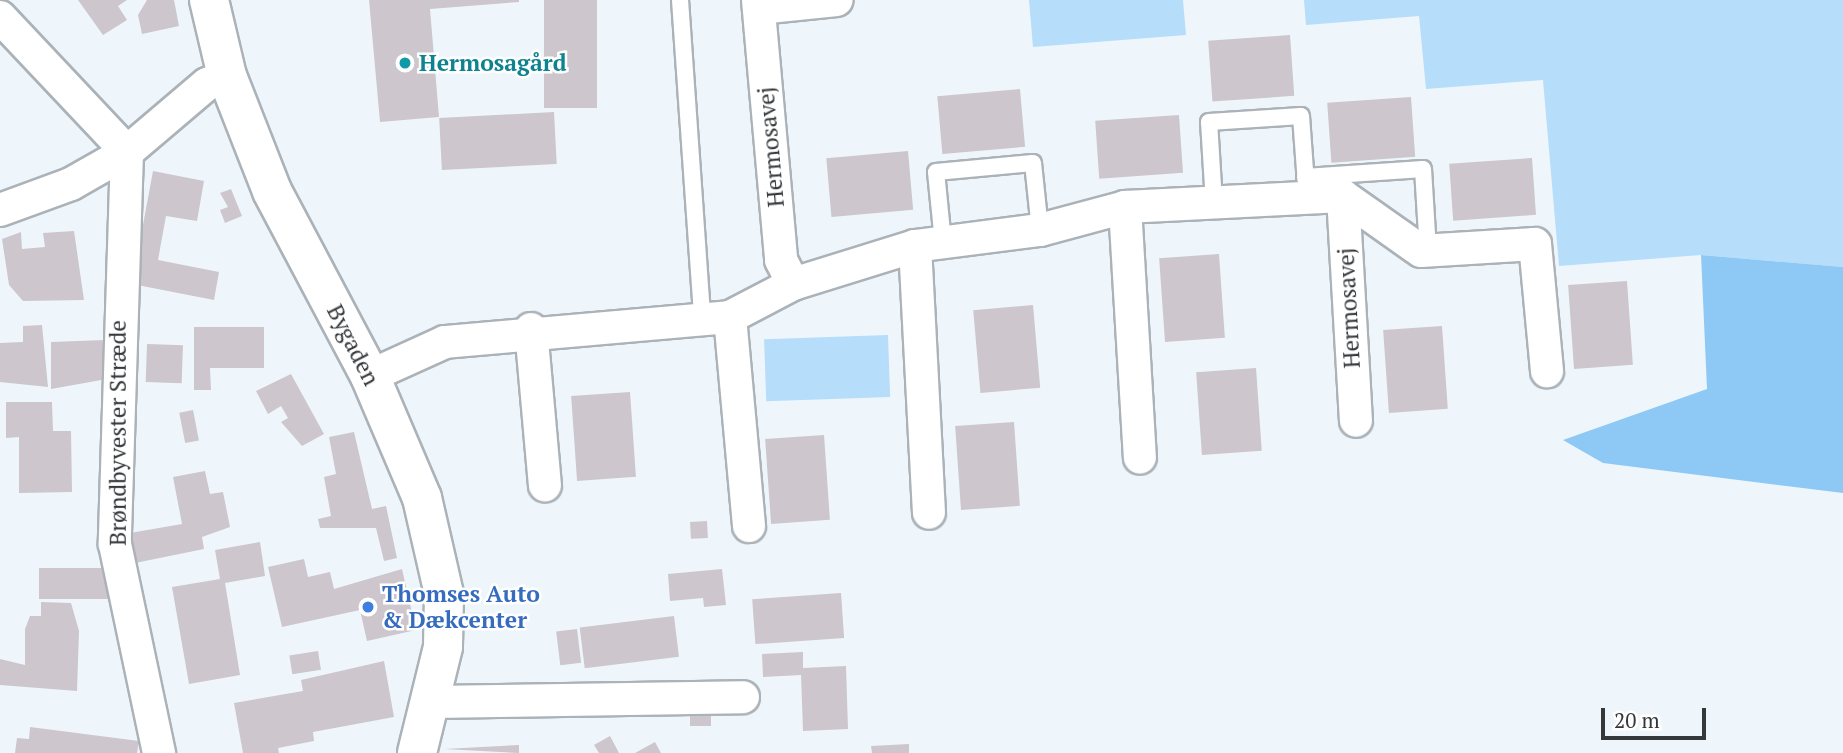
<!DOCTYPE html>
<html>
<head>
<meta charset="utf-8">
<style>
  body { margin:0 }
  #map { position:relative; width:1843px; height:753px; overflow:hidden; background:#eef6fc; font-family:"PT Serif",serif }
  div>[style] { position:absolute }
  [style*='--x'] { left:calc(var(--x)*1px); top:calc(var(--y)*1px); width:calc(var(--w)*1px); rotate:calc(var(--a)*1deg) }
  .green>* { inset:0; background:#b6ddfa; transform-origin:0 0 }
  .forest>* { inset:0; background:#8dc9f4 }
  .building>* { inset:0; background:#cdc6cc; transform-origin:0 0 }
  .roads { filter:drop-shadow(2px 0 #abb2b8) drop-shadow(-2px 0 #abb2b8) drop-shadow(0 2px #abb2b8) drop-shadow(0 -2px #abb2b8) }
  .service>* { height:16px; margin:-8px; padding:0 8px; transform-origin:8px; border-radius:8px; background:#fff }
  .minor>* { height:32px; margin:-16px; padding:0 16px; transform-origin:16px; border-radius:16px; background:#fff }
  .tertiary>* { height:38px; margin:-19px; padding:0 19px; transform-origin:19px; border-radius:19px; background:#fff }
  .dots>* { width:19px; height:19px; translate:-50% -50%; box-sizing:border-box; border:4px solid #fff; border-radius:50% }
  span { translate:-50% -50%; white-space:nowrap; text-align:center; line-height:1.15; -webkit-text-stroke:5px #fff; paint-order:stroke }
  .culture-label { font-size:23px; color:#0d838f; font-weight:700 }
  .left { translate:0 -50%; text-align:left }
  .street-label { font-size:23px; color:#35383a }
  .shop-label { font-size:23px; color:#366cbe; font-weight:700 }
  .scale { position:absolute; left:1601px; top:708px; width:105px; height:32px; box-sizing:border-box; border:4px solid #35383a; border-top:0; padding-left:9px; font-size:21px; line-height:24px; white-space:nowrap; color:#35383a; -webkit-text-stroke:5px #fff; paint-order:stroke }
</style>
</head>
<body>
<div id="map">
  <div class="green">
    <i style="clip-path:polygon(1029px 0,1183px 0,1186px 35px,1033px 47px)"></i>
    <i style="clip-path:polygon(1304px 0,1843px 0,1843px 267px,1701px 255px,1559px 266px,1543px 80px,1426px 89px,1419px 16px,1306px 25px)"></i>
    <i style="left:888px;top:335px;width:62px;height:124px;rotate:88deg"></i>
  </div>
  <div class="forest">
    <i style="clip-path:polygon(1701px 255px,1843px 267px,1843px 493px,1603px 463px,1563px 440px,1707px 389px)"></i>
  </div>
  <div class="building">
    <i style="clip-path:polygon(78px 0,127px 0,118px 6px,127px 20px,103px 35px)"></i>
    <i style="clip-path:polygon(147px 0,174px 0,179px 26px,142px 34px,138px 15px)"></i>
    <i style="clip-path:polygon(369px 0,519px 0,519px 2px,430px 9px,439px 117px,380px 122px)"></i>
    <i style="left:544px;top:0;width:53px;height:108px"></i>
    <i style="left:1290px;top:35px;width:61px;height:82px;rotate:86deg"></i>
    <i style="left:1020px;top:89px;width:58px;height:83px;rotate:85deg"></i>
    <i style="left:1411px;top:97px;width:60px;height:84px;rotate:86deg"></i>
    <i style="left:554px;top:112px;width:52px;height:115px;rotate:87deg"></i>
    <i style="left:1179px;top:115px;width:58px;height:84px;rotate:86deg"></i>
    <i style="left:908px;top:151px;width:59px;height:82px;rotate:85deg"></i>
    <i style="left:1532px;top:158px;width:57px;height:83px;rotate:86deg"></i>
    <i style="clip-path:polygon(153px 171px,204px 181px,197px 221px,166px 216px,158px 260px,219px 272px,214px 300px,132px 284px)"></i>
    <i style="clip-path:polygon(231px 189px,242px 216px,225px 223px,220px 210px,228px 207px,220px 193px)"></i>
    <i style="clip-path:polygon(74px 231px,84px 300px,23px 301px,9px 285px,2px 239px,21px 232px,22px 249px,45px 247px,43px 233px)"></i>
    <i style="left:1219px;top:254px;width:84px;height:60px;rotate:86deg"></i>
    <i style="left:1627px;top:281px;width:84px;height:59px;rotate:86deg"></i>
    <i style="left:1033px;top:305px;width:83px;height:60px;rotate:85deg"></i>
    <i style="clip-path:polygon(42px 325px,48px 387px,0 382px,0 343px,23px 342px,23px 326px)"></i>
    <i style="left:1442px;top:326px;width:83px;height:59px;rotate:86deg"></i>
    <i style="clip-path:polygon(194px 327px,264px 327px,264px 368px,210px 368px,211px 390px,194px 390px)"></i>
    <i style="clip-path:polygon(105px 340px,107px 379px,51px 389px,51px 342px)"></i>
    <i style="left:147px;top:344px;width:36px;height:38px;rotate:2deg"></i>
    <i style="left:1256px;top:368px;width:83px;height:60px;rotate:86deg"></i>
    <i style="clip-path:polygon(291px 374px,324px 434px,302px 446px,281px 422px,288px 418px,281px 406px,268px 414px,256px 391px)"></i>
    <i style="left:630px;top:392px;width:85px;height:59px;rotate:86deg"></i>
    <i style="clip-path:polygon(6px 402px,52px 402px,53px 431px,71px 431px,72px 492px,19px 493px,19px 437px,6px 438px)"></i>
    <i style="left:193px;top:410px;width:31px;height:14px;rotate:79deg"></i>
    <i style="left:1014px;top:422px;width:84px;height:59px;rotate:86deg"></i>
    <i style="clip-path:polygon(354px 432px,372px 509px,386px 506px,397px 558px,384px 561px,376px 528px,320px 528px,318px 519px,331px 516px,324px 477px,336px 474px,329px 437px)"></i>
    <i style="left:824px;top:435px;width:85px;height:59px;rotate:86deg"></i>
    <i style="clip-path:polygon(205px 471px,210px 494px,223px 492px,230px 527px,202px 537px,204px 549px,135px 563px,130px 533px,182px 524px,173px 477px)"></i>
    <i style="left:707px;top:521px;width:17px;height:17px;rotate:87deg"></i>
    <i style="clip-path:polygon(260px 542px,265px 576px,225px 583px,240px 675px,189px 684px,172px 587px,220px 579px,215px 550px)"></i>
    <i style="clip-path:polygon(304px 559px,308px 577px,330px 572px,334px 589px,402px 569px,416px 630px,367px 641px,360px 610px,282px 627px,268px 567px)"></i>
    <i style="left:110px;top:568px;width:31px;height:71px;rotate:90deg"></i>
    <i style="clip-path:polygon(722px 569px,726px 605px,704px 607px,703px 598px,670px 601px,668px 574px)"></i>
    <i style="left:841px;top:593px;width:45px;height:89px;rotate:86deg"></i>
    <i style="clip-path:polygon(41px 602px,71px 603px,79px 631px,77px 691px,0 685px,0 659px,25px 665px,25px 629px,30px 616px,41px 616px)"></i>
    <i style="left:674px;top:616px;width:41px;height:95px;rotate:83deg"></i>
    <i style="left:577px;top:629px;width:34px;height:21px;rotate:83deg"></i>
    <i style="left:318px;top:651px;width:19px;height:29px;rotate:81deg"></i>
    <i style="clip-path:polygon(803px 652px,803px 668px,846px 666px,848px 729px,803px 731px,801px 675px,763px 677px,762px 654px)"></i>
    <i style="clip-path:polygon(384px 661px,394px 717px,313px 732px,314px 741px,278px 748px,279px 753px,243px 753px,234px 703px,303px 691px,301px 680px)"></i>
    <i style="left:690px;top:716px;width:21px;height:10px"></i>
    <i style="clip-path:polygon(30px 727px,139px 741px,137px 753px,15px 753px,17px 738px,29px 739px)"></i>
    <i style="clip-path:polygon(610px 736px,619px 753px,599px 753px,594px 745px)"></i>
    <i style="clip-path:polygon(655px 742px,661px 753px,635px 753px)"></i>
    <i style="clip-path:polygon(909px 744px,909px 753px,872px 753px,871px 746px)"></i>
    <i style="clip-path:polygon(519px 745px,519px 753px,444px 749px)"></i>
  </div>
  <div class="roads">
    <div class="service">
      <i style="--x:680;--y:0;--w:316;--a:86"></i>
      <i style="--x:1305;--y:177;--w:118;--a:-3.9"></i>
      <i style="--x:1423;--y:169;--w:82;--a:86.5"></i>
      <i style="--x:1214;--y:203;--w:81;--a:-93.5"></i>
      <i style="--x:1209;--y:122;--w:92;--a:-3.7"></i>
      <i style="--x:1301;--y:116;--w:82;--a:85.8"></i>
      <i style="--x:943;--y:242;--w:70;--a:-95.7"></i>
      <i style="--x:936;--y:172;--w:97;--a:-5.3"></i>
      <i style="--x:1033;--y:163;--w:67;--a:84"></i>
    </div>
    <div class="minor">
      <i style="--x:758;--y:0;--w:261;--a:84.9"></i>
      <i style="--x:781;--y:260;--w:27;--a:63"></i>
      <i style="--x:759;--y:8;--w:78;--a:-5.9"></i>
      <i style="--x:0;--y:17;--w:185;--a:46.7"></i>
      <i style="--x:127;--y:152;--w:392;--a:91.8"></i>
      <i style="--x:115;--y:544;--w:214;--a:78.1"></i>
      <i style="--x:1343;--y:196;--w:225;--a:86.7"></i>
      <i style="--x:1125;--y:207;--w:251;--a:86.6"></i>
      <i style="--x:0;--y:210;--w:76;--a:-20.1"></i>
      <i style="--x:71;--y:184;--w:64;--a:-29.7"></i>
      <i style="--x:127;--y:152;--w:105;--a:-40.4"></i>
      <i style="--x:207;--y:84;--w:22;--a:-22"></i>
      <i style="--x:915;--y:246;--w:267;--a:87"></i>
      <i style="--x:730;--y:317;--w:210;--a:84.8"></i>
      <i style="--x:531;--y:329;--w:157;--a:84.9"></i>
      <i style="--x:370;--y:376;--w:82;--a:-24.4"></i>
      <i style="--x:445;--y:342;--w:286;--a:-5"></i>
      <i style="--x:730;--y:317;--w:71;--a:-27.6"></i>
      <i style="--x:793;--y:284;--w:128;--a:-17.3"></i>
      <i style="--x:915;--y:246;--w:126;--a:-7.3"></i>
      <i style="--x:1040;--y:230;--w:88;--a:-15.1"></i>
      <i style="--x:1125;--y:207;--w:218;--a:-2.9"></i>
      <i style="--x:1343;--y:196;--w:95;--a:35.2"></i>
      <i style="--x:1421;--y:251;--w:114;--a:-3.5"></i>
      <i style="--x:1535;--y:244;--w:128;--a:84.6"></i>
      <i style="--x:433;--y:702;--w:310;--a:-0.9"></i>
    </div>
    <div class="tertiary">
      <i style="--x:209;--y:0;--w:78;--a:76.7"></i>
      <i style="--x:227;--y:76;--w:123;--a:68.6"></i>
      <i style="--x:272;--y:191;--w:209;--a:62.1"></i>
      <i style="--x:370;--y:376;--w:133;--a:66.9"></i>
      <i style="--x:422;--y:498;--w:98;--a:77.1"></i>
      <i style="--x:444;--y:594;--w:53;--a:91.1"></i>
      <i style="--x:443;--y:647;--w:109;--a:103.8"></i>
    </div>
  </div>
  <div class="dots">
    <i style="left:405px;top:63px;background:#0f9aa8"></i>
    <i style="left:368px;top:607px;background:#3f7fe0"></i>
  </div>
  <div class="culture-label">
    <span class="left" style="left:419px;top:63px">Hermosagård</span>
  </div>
  <div class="street-label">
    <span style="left:771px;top:147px;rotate:-95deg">Hermosavej</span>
    <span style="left:1349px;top:308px;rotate:-93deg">Hermosavej</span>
    <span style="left:353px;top:345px;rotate:63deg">Bygaden</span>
    <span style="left:118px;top:433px;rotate:-90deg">Brøndbyvester Stræde</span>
  </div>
  <div class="shop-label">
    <span class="left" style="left:382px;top:607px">Thomses Auto<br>&amp; Dækcenter</span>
  </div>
  <div class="scale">20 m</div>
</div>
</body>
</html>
